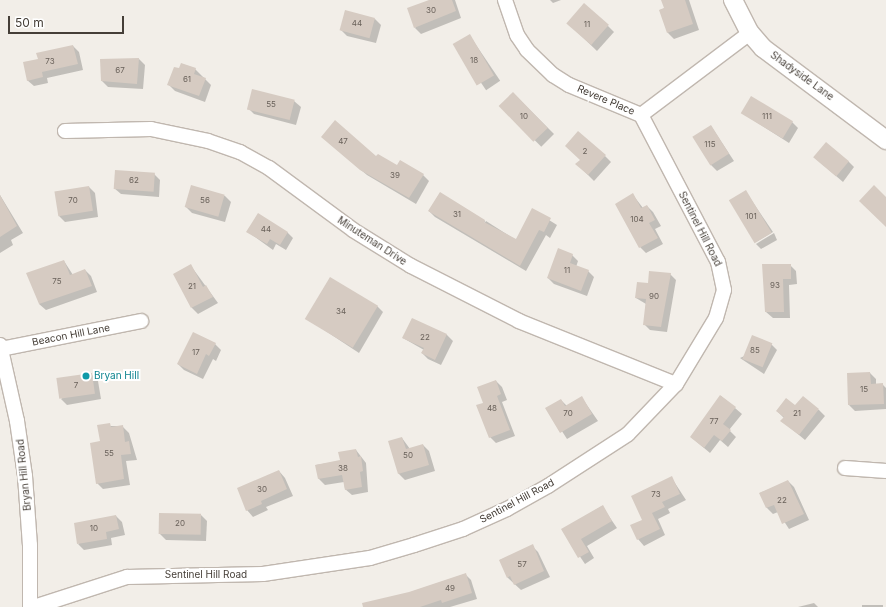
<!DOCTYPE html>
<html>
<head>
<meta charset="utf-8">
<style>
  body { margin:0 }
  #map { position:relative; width:886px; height:607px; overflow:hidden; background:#f2eee8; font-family:Inter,sans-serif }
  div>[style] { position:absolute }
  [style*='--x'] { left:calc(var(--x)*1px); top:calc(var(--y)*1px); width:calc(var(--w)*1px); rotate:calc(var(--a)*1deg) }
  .shadow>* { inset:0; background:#0003; transform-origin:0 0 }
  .building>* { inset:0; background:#d6cbc2; transform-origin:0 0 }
  .roads { filter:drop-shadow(1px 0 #c0b7af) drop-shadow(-1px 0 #c0b7af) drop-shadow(0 1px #c0b7af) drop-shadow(0 -1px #c0b7af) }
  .minor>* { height:14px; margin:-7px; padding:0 7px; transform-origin:7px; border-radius:7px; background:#fff }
  .tertiary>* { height:18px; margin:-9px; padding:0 9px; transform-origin:9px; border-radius:9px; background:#fff }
  .dots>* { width:11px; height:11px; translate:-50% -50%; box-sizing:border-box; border:2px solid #fff; border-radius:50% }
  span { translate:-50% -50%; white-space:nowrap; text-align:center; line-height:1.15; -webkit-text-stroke:4px #fff; paint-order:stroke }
  .number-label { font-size:8px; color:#69615a }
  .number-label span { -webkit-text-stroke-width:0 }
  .street-label { font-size:10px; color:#453e37 }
  .culture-label { font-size:10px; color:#0d838f }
  .left { translate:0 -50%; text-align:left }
  .scale { position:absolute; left:8px; top:16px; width:116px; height:18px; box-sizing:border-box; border:2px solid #453e37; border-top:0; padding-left:5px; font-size:12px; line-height:14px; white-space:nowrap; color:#453e37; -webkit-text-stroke:3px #fff; paint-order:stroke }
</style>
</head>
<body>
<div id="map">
  <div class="shadow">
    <i style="clip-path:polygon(432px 0,455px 0,461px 18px,421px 34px,415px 28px)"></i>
    <i style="clip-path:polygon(550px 0,561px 0,553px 3px)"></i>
    <i style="clip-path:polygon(663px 0,689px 0,699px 30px,674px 39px,668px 33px,660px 10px,665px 8px)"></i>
    <i style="clip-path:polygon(375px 19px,381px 25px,376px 43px,347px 36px,341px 30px)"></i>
    <i style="clip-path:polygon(608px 26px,614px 32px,597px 51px,574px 29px)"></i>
    <i style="left:470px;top:36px;width:54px;height:17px;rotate:56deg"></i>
    <i style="clip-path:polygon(73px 46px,79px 52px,83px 70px,47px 78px,48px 83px,34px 86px,27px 80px,39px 60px)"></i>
    <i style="clip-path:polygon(139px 59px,145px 65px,143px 89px,108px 87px,102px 81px)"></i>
    <i style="clip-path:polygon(195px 69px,211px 85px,205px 102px,175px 91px,169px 85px)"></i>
    <i style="left:513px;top:93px;width:58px;height:18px;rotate:45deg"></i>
    <i style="clip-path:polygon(294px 101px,301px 107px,296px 125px,254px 114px,248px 108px)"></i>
    <i style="clip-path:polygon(742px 113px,792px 122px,798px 128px,789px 143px)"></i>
    <i style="clip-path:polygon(711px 126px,734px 161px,717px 171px,711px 165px)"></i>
    <i style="clip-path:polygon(328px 142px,423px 175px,429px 181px,416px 204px,367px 175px)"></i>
    <i style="clip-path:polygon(605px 156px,611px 162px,594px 181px,583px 170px,581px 160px)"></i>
    <i style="clip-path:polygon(814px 157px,848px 161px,854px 167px,843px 182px)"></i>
    <i style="clip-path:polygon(154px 174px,160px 180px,159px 197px,121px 194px,114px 188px)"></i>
    <i style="clip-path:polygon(89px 187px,95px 193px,98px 217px,65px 222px,59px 216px)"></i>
    <i style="clip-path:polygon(192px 187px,225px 196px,231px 202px,225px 222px,192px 213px,186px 207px)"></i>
    <i style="clip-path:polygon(746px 192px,773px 232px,756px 242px)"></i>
    <i style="clip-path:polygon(440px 193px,485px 221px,482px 227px,486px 221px,516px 240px,533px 210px,557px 225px,550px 238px,546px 235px,526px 271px,435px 217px,429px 211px)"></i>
    <i style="clip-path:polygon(0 195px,23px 233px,11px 240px,13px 245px,0 253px)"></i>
    <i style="clip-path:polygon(633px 195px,643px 208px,647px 206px,653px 212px,661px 226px,655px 229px,663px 244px,646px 253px,640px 247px)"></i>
    <i style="clip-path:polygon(248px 232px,287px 232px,293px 238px,286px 250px,276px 244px,273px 250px)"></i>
    <i style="clip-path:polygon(774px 233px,777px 240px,761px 249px,756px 244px)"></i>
    <i style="clip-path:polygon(572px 255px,578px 261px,576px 267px,588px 271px,594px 277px,587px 296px,554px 284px,548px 278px)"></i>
    <i style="clip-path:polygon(64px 261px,73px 275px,85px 270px,91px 276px,97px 292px,46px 310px,39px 304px)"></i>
    <i style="clip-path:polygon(763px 265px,790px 265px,796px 271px,797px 284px,789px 285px,790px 318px,773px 318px,766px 312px)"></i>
    <i style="clip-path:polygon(191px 266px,218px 303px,198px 314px,192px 308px)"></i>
    <i style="clip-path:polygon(670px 274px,676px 280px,667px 332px,650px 330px,644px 324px,646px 304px,636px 298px)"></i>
    <i style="clip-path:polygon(377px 306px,383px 312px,359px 353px,306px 318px)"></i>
    <i style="clip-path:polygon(412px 319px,447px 335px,453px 341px,441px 365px,428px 359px,422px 353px,424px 350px,403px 338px)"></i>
    <i style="clip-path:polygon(215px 344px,221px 350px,216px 361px,213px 359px,203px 379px,184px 370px,178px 364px)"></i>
    <i style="clip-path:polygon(771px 344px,777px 350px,764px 374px,740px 358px)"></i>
    <i style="clip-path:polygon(870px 373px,876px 379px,876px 384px,882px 384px,886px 388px,886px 409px,855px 411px,849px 405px)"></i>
    <i style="clip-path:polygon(91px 374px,98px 381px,101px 399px,67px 405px,61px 399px)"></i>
    <i style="clip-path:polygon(496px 381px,502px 387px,507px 400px,502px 402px,515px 436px,496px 443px,490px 437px,485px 403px)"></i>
    <i style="clip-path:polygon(721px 396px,742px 414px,729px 430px,736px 437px,728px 447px,720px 440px,710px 453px,691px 437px)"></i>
    <i style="clip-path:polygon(582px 398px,598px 421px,567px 439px,547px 408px,561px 400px,567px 406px)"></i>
    <i style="clip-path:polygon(819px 410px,825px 416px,805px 440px,782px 421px,784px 418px,777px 411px)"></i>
    <i style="clip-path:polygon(98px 426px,122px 426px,129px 433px,137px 460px,126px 461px,130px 485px,103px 489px,97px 483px,101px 442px)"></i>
    <i style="clip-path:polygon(402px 438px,410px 449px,423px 445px,429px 451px,435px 471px,405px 480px,399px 474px,389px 442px)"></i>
    <i style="clip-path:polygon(356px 450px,366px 463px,368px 492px,352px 495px,345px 489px,344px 482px,325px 485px,319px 479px,316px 465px,341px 461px)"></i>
    <i style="clip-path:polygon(279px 471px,285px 478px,293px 496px,266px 507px,268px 510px,253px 517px,247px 510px)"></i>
    <i style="clip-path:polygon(671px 477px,686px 500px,668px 509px,670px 513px,658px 519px,665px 535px,644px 546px,638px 539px,644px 520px)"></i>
    <i style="clip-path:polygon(788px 481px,794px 487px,809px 520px,789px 529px,778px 512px,773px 514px,767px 508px,760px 493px)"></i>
    <i style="clip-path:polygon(602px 506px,617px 528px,587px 546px,594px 558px,585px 564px,562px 530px)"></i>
    <i style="clip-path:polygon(201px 515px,207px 521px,206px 541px,166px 540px,160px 534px)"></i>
    <i style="clip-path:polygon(116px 516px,122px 522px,125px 535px,111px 538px,112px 545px,84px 550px,78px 544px)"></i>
    <i style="clip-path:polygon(532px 546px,538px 552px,550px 577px,521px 590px,508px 578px,500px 560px)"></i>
    <i style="clip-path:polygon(465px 574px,471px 580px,477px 599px,450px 607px,369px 607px)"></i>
    <i style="clip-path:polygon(814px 603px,818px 607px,798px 607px)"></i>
    <i style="left:862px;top:605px;width:21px;height:2px"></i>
  </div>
  <div class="building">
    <i style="clip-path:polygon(429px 0,452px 0,456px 11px,414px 28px,407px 8px)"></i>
    <i style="clip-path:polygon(661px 0,685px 0,693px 24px,667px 33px,659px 10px,664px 8px)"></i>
    <i style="left:584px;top:3px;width:33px;height:27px;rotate:41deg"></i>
    <i style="left:345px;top:10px;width:31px;height:21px;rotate:15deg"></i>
    <i style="left:470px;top:34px;width:48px;height:20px;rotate:60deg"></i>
    <i style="clip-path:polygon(73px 45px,78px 64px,42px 72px,43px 77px,27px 81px,23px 62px,38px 59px,36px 53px)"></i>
    <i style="clip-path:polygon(139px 58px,137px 84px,101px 81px,100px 59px)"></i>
    <i style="clip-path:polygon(181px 63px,196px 68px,194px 74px,206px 78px,199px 96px,167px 85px,174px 67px,179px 68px)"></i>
    <i style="left:252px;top:89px;width:44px;height:21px;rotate:14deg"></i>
    <i style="left:513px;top:92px;width:50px;height:20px;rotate:46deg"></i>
    <i style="left:751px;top:96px;width:49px;height:20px;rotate:31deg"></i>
    <i style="clip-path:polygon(335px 120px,376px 156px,378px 154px,397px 165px,400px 160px,424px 174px,409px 198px,360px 170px,321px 137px)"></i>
    <i style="left:711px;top:125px;width:34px;height:22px;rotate:58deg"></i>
    <i style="clip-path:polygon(578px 131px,606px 155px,588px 175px,575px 164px,580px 160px,565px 146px)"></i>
    <i style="left:826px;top:142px;width:30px;height:20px;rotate:40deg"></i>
    <i style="left:115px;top:170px;width:40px;height:19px;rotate:4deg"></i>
    <i style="left:191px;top:185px;width:35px;height:23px;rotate:16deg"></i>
    <i style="clip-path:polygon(874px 185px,886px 197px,886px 227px,859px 201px)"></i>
    <i style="left:89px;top:186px;width:25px;height:35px;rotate:81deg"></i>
    <i style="left:746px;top:190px;width:50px;height:20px;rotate:59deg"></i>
    <i style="clip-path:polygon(440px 192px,485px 220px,484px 222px,516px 239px,532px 208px,551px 218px,544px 232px,539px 230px,520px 266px,428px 211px)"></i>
    <i style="clip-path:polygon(633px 193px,641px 208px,647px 205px,655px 220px,649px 223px,658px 238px,639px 248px,615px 204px)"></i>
    <i style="clip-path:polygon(0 195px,17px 226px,0 237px)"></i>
    <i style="clip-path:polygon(258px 213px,288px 232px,280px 245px,270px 239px,267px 244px,246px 232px)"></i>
    <i style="clip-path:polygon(558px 248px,573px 254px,570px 263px,589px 270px,581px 291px,547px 278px)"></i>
    <i style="clip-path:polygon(64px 260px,70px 275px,85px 269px,92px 286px,39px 304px,26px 273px)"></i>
    <i style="clip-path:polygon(191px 264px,203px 287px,206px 285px,213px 297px,191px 308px,173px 274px)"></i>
    <i style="clip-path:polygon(762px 264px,791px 264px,791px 279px,783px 279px,784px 312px,765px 312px)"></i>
    <i style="clip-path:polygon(649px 271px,671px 273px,661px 327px,643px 325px,646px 299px,635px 298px,637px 282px,648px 283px)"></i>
    <i style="left:330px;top:277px;width:56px;height:49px;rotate:31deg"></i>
    <i style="clip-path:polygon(412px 318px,447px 334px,435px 360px,421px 353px,424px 348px,402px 338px)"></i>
    <i style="clip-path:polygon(193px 332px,216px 343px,209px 356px,206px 354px,197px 374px,177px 364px)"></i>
    <i style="left:752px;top:335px;width:22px;height:26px;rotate:22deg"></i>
    <i style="clip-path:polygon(870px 372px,871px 384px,883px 383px,884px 404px,848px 405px,847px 373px)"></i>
    <i style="left:92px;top:373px;width:21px;height:36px;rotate:82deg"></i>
    <i style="clip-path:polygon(496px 380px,501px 394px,497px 396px,510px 430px,489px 438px,476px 405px,483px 403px,477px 387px)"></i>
    <i style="clip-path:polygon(720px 395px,736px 407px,723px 424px,731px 430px,722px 441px,714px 435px,704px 448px,690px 437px)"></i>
    <i style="clip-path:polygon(582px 396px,592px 414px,560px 433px,545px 408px,561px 399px,565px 406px)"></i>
    <i style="clip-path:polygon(803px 396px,819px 409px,799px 435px,780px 421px,784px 417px,776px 411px,786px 398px,795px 405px)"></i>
    <i style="clip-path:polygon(110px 423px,111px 427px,123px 425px,125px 442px,129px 441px,131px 454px,121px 455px,124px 479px,96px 484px,90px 443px,100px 441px,97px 425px)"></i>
    <i style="clip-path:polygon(402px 437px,406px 449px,423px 444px,429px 465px,398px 474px,388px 441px)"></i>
    <i style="clip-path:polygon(356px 449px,358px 457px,361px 456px,363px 471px,360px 472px,362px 487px,345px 490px,342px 475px,318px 479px,315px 465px,340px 460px,338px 452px)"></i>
    <i style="clip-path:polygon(279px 470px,287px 489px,261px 501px,262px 504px,246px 511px,237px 488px)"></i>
    <i style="clip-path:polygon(672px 476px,680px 494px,662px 502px,665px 507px,652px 513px,660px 529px,637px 540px,630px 525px,642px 520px,631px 496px)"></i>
    <i style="clip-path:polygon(788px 480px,804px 514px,782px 524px,774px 505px,766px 508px,759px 493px)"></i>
    <i style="clip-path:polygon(603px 505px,612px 521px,581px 539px,589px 552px,578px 558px,561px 529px)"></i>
    <i style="left:159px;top:513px;width:42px;height:21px;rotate:1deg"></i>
    <i style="clip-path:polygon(116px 515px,119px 529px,106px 532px,107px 539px,77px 544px,74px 523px)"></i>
    <i style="clip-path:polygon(533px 544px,544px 571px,514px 585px,510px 576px,507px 578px,499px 560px)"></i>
    <i style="clip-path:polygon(466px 573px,472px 593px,442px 603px,441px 600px,420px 607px,363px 607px,362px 603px,409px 592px)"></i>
  </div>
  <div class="roads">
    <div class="minor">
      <i style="--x:505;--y:0;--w:37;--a:71"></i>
      <i style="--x:517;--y:35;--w:18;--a:56"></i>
      <i style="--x:527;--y:50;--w:36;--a:44"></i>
      <i style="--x:553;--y:75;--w:19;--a:32"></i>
      <i style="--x:569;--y:85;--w:78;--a:22.6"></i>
      <i style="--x:641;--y:115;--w:136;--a:-37"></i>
      <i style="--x:65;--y:131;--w:86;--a:-1.3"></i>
      <i style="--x:151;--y:129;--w:58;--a:11.9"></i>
      <i style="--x:208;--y:141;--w:34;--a:19"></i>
      <i style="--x:240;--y:152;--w:33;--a:29"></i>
      <i style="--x:269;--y:168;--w:104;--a:36.4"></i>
      <i style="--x:353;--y:230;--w:68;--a:31.8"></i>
      <i style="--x:411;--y:266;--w:121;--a:27"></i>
      <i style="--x:519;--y:321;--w:169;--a:21.9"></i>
      <i style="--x:0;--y:345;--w:78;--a:77.4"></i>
      <i style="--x:17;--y:421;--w:56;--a:81.7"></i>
      <i style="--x:25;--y:476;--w:69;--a:85.9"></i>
      <i style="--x:30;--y:545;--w:62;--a:90"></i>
      <i style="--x:1;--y:349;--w:143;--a:-11.3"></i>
      <i style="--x:845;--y:468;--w:41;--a:4.2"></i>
      <i style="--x:34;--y:607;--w:98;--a:-17.9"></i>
      <i style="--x:127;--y:577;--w:136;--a:-1.3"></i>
      <i style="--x:263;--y:574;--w:108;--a:-8.5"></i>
      <i style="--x:370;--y:558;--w:46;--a:-16.5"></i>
      <i style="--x:414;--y:545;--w:52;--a:-18.1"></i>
      <i style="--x:463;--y:529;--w:48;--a:-24.4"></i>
      <i style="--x:507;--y:509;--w:47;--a:-29.3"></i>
      <i style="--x:548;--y:486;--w:95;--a:-33"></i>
      <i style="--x:628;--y:434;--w:69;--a:-46.2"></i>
      <i style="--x:676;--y:384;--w:77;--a:-58.8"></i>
      <i style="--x:716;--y:318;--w:29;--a:-74"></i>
      <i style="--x:724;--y:290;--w:29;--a:-102"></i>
      <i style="--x:718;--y:262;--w:166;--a:-117.6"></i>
    </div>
    <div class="tertiary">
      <i style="--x:733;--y:0;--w:37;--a:63"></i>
      <i style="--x:750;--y:33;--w:20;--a:49"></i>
      <i style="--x:763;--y:48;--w:154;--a:36.8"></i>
    </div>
  </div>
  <div class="dots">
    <i style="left:86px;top:376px;background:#0f9aa8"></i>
  </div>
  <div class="number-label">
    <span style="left:431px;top:11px">30</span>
    <span style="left:357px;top:24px">44</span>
    <span style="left:587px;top:25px">11</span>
    <span style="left:474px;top:61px">18</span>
    <span style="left:50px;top:62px">73</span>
    <span style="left:120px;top:71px">67</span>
    <span style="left:187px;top:80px">61</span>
    <span style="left:271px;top:105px">55</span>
    <span style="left:524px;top:117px">10</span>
    <span style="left:767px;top:117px">111</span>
    <span style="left:343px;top:142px">47</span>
    <span style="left:710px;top:145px">115</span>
    <span style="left:585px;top:152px">2</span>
    <span style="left:395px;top:176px">39</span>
    <span style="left:134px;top:181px">62</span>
    <span style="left:73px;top:201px">70</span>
    <span style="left:205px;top:201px">56</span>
    <span style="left:457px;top:215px">31</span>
    <span style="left:751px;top:217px">101</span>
    <span style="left:637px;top:220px">104</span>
    <span style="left:266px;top:230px">44</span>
    <span style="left:567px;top:271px">11</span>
    <span style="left:57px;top:282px">75</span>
    <span style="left:775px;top:286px">93</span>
    <span style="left:192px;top:287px">21</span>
    <span style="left:654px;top:297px">90</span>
    <span style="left:341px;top:312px">34</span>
    <span style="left:425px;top:338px">22</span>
    <span style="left:755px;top:351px">85</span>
    <span style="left:196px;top:353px">17</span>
    <span style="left:76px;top:386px">7</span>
    <span style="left:864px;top:390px">15</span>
    <span style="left:492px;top:409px">48</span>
    <span style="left:568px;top:414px">70</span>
    <span style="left:797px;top:414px">21</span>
    <span style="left:714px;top:422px">77</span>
    <span style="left:109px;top:454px">55</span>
    <span style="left:408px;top:456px">50</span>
    <span style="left:343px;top:469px">38</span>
    <span style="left:262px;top:490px">30</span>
    <span style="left:656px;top:495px">73</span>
    <span style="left:782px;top:501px">22</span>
    <span style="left:180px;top:524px">20</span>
    <span style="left:94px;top:529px">10</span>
    <span style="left:522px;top:565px">57</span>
    <span style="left:450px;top:589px">49</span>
  </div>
  <div class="street-label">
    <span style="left:802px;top:76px;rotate:36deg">Shadyside Lane</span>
    <span style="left:606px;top:100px;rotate:23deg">Revere Place</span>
    <span style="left:700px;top:229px;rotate:63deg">Sentinel Hill Road</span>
    <span style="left:372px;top:241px;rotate:33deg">Minuteman Drive</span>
    <span style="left:71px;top:335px;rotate:-11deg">Beacon Hill Lane</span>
    <span style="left:24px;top:475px;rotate:-96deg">Bryan Hill Road</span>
    <span style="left:517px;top:501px;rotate:-28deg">Sentinel Hill Road</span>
    <span style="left:206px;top:575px">Sentinel Hill Road</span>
  </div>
  <div class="culture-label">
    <span class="left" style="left:94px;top:376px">Bryan Hill</span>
  </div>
  <div class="scale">50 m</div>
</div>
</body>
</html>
